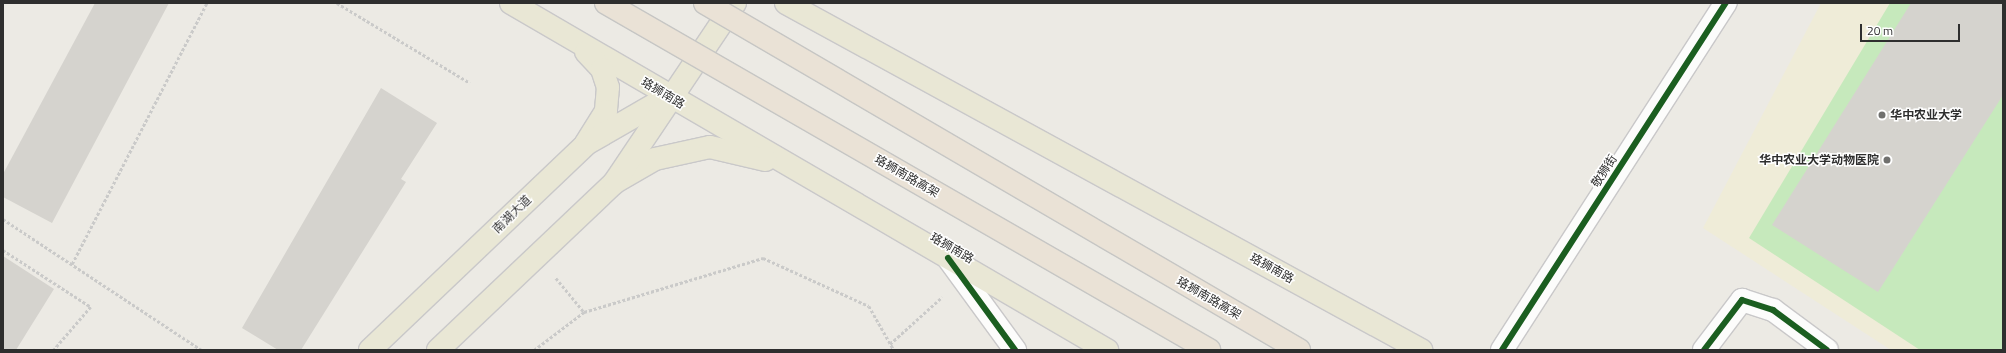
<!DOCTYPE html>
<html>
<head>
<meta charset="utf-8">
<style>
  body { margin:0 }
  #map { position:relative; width:2006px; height:353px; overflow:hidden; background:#eceae4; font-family:"Titillium Web","Noto Sans SC",sans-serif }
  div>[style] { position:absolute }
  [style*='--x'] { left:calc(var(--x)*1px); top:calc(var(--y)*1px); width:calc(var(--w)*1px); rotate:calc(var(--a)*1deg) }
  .education>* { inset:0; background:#efecd8 }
  .green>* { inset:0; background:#c6e9bc }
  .building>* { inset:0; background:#d5d3ce }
  .path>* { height:2.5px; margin-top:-1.25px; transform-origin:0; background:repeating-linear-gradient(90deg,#cacac9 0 3px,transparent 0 5px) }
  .roads { filter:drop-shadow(1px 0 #c9c8c9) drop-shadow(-1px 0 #c9c8c9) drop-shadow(0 1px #c9c8c9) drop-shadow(0 -1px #c9c8c9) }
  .minor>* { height:22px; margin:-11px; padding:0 11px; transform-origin:11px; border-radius:11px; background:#fcfcfb }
  .major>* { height:22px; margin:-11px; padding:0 11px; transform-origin:11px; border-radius:11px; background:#e9e7d5 }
  .bridges { filter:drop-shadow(1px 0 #c6c6c4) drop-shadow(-1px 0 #c6c6c4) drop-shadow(0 1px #c6c6c4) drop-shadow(0 -1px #c6c6c4) }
  .highway-bridge>* { height:22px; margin:-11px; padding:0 11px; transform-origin:11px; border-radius:11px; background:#eae2d6 }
  .cycleway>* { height:6px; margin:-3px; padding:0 3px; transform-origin:3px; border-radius:3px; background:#1b5e20 }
  .dots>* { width:11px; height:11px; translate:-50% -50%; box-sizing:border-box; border:2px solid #fff; border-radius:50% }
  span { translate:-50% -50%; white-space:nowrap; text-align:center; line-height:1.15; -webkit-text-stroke:3px #fff; paint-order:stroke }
  .street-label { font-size:12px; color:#2e2e2e }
  .poi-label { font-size:12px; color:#2e2e2e; font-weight:700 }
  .left { translate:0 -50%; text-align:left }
  .right { translate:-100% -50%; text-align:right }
  .frame { position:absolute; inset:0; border:4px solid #2e2e2e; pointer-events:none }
  .scale { position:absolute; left:1860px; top:24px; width:100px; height:18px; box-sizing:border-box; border:2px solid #2e2e2e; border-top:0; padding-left:5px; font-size:12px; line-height:14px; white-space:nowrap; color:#2e2e2e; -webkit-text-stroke:3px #fff; paint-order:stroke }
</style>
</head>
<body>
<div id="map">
  <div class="education">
    <i style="clip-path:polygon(1821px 3px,2003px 3px,2003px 350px,1891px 350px,1703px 228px)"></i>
  </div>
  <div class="green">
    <i style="clip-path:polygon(1890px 3px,2003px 3px,2003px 350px,1920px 350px,1749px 238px)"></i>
  </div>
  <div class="building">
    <i style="clip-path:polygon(95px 3px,169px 3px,52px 223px,3px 197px,3px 174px)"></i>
    <i style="clip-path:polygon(1911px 3px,2003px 3px,2003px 95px,1878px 292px,1772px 225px)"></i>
    <i style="clip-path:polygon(381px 88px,437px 123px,401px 179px,406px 182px,301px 350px,278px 350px,242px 328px)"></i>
    <i style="clip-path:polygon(3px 256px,54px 289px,16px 350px,3px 350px)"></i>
  </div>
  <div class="path">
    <i style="--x:337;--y:3;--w:155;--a:31"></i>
    <i style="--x:3;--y:219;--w:238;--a:33.4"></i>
    <i style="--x:3;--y:250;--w:105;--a:32.9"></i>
    <i style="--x:91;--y:307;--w:57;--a:130.7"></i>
    <i style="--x:72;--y:264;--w:294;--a:-62.7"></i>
    <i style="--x:556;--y:278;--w:44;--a:50.5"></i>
    <i style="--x:584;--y:312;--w:187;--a:-16.8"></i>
    <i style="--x:763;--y:258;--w:116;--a:24.4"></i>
    <i style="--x:869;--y:306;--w:51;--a:60.4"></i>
    <i style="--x:890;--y:344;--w:70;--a:-42.1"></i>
    <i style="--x:534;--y:350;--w:63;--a:-37.2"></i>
  </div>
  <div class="roads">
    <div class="minor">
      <i style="--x:948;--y:258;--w:114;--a:53.9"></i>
      <i style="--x:1502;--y:350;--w:413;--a:-57.2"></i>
      <i style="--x:1704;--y:350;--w:63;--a:-52.8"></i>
      <i style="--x:1742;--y:300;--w:33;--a:18"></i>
      <i style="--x:1773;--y:310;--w:67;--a:36.5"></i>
    </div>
    <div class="major">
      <i style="--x:511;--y:3;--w:690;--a:30.21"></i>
      <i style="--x:786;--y:3;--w:724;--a:28.65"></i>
      <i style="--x:586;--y:52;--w:23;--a:47"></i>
      <i style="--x:602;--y:69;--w:19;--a:72"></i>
      <i style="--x:608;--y:87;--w:24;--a:95"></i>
      <i style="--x:606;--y:111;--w:38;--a:122"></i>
      <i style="--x:617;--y:181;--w:44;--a:-30.1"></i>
      <i style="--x:655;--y:159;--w:56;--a:-12.3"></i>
      <i style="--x:710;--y:147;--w:57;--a:13.1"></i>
      <i style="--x:370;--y:350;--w:298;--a:-43.6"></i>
      <i style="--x:586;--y:144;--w:92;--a:-29.9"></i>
      <i style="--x:438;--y:350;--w:243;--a:-43.5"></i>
      <i style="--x:614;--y:183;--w:217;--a:-56.1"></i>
    </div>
  </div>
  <div class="bridges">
    <div class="highway-bridge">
      <i style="--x:606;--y:3;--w:696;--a:29.92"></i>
      <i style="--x:705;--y:3;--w:688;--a:30.29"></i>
    </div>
  </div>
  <div class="cycleway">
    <i style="--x:948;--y:258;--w:114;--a:53.9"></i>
    <i style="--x:1502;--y:350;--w:413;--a:-57.2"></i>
    <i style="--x:1704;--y:350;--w:63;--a:-52.8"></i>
    <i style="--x:1742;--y:300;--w:33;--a:18"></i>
    <i style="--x:1773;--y:310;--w:67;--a:36.5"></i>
  </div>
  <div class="dots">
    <i style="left:1882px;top:115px;background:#70706e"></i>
    <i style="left:1887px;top:160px;background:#70706e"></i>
  </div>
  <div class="street-label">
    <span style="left:663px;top:93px;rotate:31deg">珞狮南路</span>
    <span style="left:1604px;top:171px;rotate:-57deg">敬狮街</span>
    <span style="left:907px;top:176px;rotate:30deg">珞狮南路高架</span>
    <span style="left:512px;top:214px;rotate:-44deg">南湖大道</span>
    <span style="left:952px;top:248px;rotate:30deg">珞狮南路</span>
    <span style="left:1272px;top:268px;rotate:29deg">珞狮南路</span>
    <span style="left:1209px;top:298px;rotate:30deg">珞狮南路高架</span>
  </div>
  <div class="poi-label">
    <span class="left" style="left:1890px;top:115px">华中农业大学</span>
    <span class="right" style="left:1879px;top:160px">华中农业大学动物医院</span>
  </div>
  <div class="frame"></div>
  <div class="scale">20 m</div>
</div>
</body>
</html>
